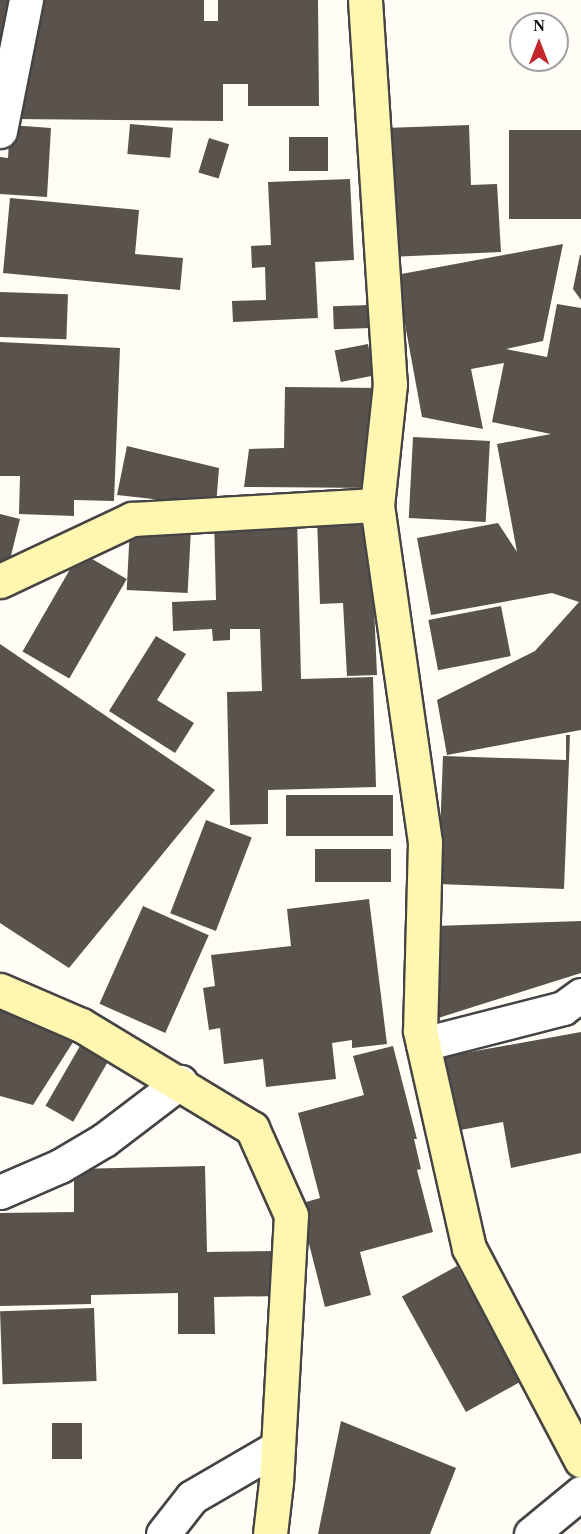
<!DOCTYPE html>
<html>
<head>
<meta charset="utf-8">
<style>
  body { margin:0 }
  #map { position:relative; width:581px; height:1534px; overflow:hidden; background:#fffdf5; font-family:Georgia,serif }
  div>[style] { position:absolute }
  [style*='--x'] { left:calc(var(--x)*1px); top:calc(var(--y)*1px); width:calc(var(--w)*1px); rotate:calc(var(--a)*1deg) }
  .building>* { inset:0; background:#5a524d; transform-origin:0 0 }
  .roads { filter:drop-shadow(2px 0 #444) drop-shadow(-2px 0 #444) drop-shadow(0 2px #444) drop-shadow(0 -2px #444) }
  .street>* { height:33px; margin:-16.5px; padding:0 16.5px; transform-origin:16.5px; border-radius:16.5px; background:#fff }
  .secondary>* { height:33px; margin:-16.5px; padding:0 16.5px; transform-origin:16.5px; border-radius:16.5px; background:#fff6b0 }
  span { translate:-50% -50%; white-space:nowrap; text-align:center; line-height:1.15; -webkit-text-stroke:6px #fff; paint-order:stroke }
  .north { position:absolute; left:509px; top:12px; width:60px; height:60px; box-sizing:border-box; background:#fff; border:2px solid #a0a0a0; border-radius:50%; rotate:0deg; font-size:16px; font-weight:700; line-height:24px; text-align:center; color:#111 }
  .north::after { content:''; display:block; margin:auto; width:21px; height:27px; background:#c4262e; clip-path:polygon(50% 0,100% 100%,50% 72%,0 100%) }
</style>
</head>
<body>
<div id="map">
  <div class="building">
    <i style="clip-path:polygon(0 0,21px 0,0 74px)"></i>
    <i style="clip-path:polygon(34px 0,204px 0,204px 21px,218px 21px,218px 0,318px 0,319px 106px,248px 106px,248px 84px,223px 84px,223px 121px,15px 119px)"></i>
    <i style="left:130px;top:124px;width:43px;height:30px;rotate:5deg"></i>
    <i style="clip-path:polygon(10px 125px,51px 128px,47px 197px,0 194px,0 157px,8px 158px)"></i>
    <i style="clip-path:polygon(469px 125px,471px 185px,497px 184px,501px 252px,389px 257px,385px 128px)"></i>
    <i style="left:581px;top:130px;width:89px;height:72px;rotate:90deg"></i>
    <i style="left:289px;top:137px;width:39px;height:34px"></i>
    <i style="left:209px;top:138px;width:21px;height:36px;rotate:17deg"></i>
    <i style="clip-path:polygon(350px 179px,354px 260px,315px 262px,318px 318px,233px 322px,232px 301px,266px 300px,265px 267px,252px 268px,251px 246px,271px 245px,268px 182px)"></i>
    <i style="clip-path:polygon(10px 198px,139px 210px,135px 254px,183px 258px,180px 290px,3px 273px)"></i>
    <i style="clip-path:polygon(563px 244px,543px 341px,506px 349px,547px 357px,557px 304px,581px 308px,581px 730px,447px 755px,437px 700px,535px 651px,579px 602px,552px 593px,431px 615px,417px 538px,498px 523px,517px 552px,497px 444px,551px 434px,492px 422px,504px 363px,471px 369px,483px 429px,422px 417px,396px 275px)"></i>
    <i style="clip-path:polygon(580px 255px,581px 255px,581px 300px,573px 289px)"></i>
    <i style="left:0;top:292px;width:68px;height:45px;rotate:2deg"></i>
    <i style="left:370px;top:305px;width:23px;height:37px;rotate:88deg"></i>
    <i style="clip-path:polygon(0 342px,120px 348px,114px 501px,74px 500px,74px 516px,19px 514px,20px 476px,0 476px)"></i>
    <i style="left:368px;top:344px;width:32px;height:34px;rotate:79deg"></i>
    <i style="clip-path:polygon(285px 387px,382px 388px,375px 488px,244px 487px,249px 449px,284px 448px)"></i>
    <i style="left:413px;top:437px;width:77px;height:81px;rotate:3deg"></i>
    <i style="clip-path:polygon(127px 446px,219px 468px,216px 506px,117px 495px)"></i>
    <i style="clip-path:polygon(0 514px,20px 519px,7px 572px,0 570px)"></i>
    <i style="clip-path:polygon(370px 515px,377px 675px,347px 676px,343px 603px,320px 604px,317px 518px)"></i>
    <i style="clip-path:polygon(297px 516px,301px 679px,373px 677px,376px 787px,268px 790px,268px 824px,230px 825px,227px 692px,262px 691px,260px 629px,230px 629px,230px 640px,213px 641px,212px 629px,173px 631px,172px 602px,216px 600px,214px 518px)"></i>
    <i style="left:130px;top:527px;width:61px;height:63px;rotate:3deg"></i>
    <i style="left:80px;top:552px;width:54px;height:115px;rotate:30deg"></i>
    <i style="left:501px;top:606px;width:51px;height:74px;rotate:79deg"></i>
    <i style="clip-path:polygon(156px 636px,186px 654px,157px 700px,194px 723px,175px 753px,109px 711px)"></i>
    <i style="clip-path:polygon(0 644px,215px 790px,69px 968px,0 923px)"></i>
    <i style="clip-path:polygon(566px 735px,570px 735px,564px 889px,438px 884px,443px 756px,566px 760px)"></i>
    <i style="left:393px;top:795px;width:41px;height:107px;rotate:90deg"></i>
    <i style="left:206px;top:820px;width:49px;height:100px;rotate:21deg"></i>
    <i style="left:391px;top:849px;width:33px;height:76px;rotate:90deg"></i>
    <i style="clip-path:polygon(369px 899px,387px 1044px,352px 1048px,352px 1040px,332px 1043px,336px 1079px,266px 1087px,263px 1059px,224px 1064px,220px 1028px,209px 1030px,203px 988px,215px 986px,211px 955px,291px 946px,287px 909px)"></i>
    <i style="left:143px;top:906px;width:72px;height:107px;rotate:24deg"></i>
    <i style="clip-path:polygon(581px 921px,581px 973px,435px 1019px,434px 926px)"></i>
    <i style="clip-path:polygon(0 1007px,75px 1039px,33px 1105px,0 1096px)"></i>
    <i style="clip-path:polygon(581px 1032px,581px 1153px,511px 1168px,503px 1122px,450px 1132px,437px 1058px)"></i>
    <i style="left:84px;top:1039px;width:32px;height:77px;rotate:30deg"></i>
    <i style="clip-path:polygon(393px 1046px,417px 1139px,414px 1139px,421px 1169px,417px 1170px,433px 1232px,360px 1252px,371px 1295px,325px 1307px,299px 1204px,320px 1198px,298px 1113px,364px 1095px,353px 1056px)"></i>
    <i style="clip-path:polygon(205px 1166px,207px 1252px,278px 1251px,279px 1296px,214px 1297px,215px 1334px,178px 1334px,178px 1293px,91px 1295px,91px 1304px,0 1306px,0 1213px,74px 1212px,74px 1169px)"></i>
    <i style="left:457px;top:1266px;width:132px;height:63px;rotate:61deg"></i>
    <i style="left:94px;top:1308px;width:73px;height:94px;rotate:88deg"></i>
    <i style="clip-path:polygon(341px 1421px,456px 1468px,430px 1534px,318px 1534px)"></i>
    <i style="left:52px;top:1423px;width:30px;height:36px"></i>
  </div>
  <div class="roads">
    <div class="street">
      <i style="--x:0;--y:131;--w:134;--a:-78.8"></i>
      <i style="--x:423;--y:1044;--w:145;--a:-14.4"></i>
      <i style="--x:563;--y:1008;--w:22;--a:-36"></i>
      <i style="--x:0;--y:1192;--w:65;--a:-23.4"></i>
      <i style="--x:60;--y:1166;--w:51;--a:-30.6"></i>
      <i style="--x:104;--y:1140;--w:96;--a:-37.3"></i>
      <i style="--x:163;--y:1534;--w:47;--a:-51.9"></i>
      <i style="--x:192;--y:1497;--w:99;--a:-30.2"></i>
      <i style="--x:531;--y:1534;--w:65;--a:-39.4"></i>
    </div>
    <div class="secondary">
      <i style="--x:365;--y:0;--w:385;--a:86.3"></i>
      <i style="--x:390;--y:384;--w:122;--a:96.1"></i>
      <i style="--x:377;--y:505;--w:340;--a:81.9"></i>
      <i style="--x:425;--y:842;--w:189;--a:91.5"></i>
      <i style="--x:420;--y:1031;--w:222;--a:77.3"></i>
      <i style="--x:469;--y:1248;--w:240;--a:62.2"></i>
      <i style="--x:0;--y:581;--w:146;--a:-25.2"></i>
      <i style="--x:132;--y:519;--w:245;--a:-3.3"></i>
      <i style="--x:0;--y:990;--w:88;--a:23.4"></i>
      <i style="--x:81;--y:1025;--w:200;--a:31.1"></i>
      <i style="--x:252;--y:1128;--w:95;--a:65.9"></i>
      <i style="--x:291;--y:1215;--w:267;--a:93.2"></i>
      <i style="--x:276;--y:1482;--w:52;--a:96.6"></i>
    </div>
  </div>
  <div class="north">N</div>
</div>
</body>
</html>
